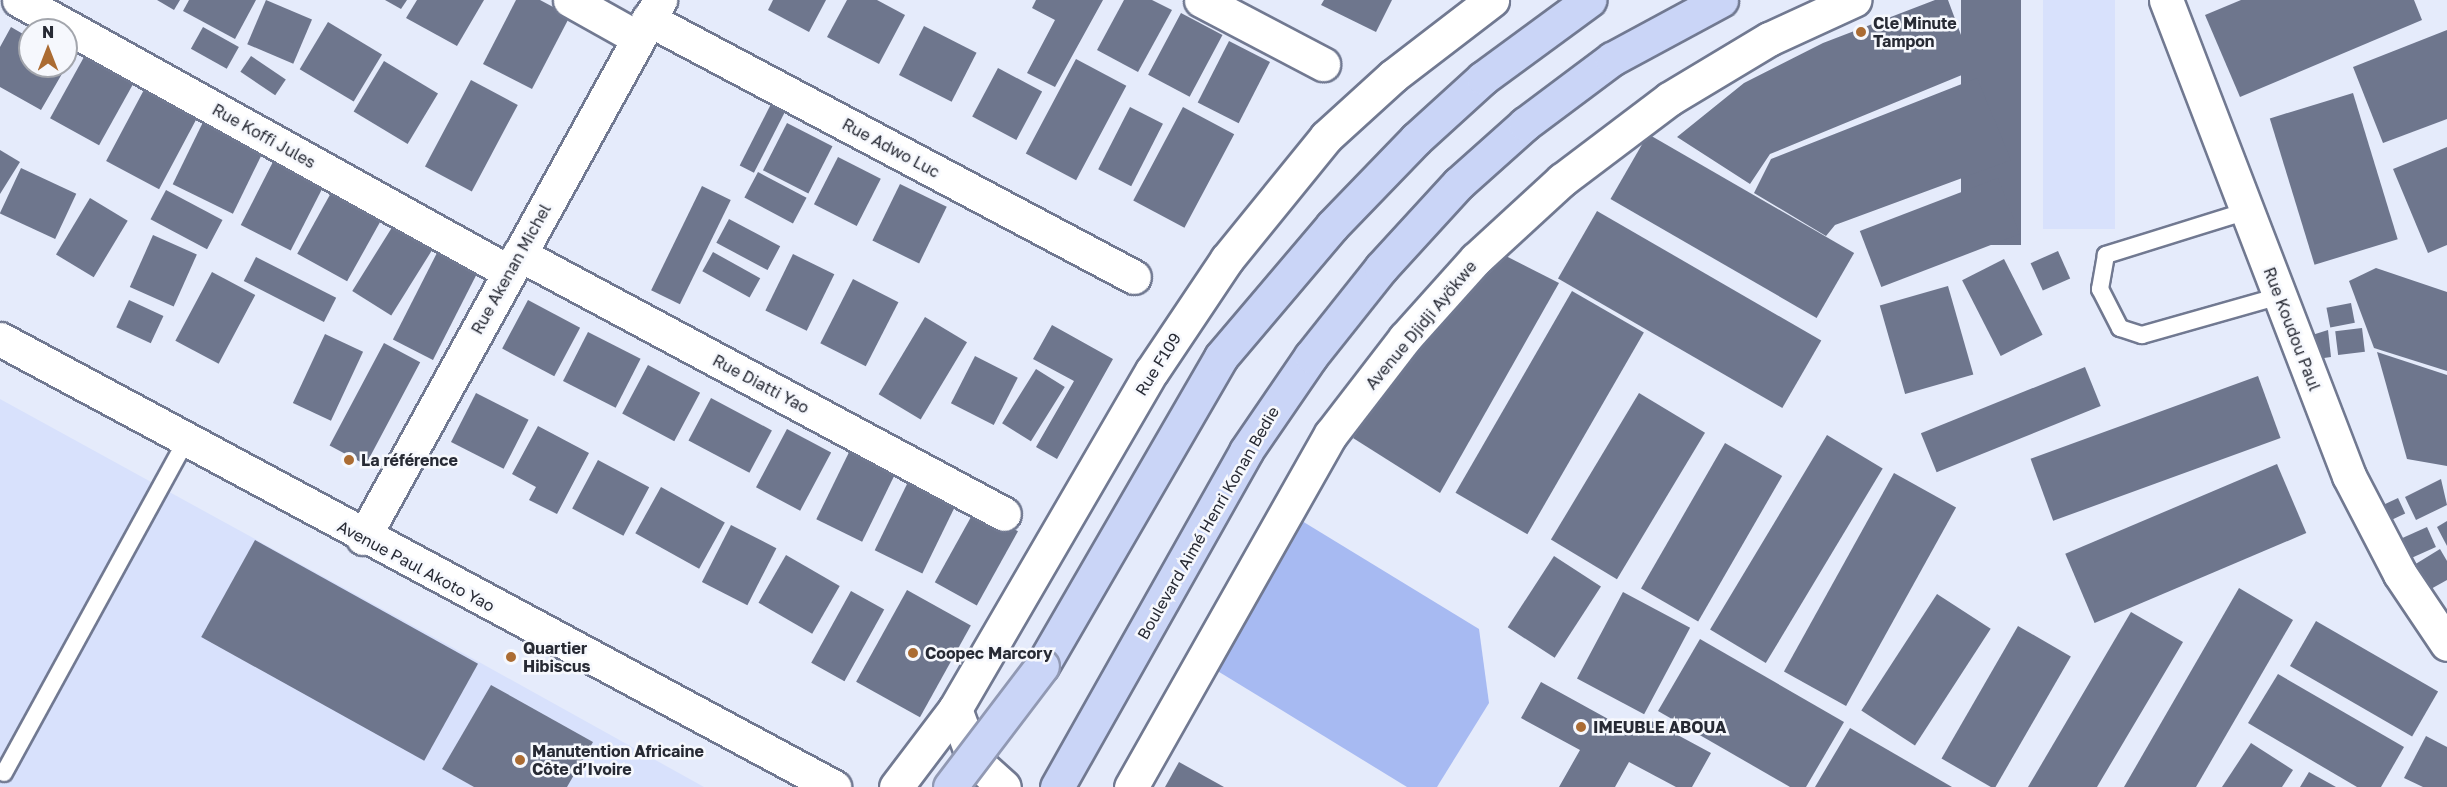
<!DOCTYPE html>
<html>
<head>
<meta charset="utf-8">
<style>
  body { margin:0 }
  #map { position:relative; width:2447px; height:787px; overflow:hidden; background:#e5ebfb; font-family:"Golos Text",sans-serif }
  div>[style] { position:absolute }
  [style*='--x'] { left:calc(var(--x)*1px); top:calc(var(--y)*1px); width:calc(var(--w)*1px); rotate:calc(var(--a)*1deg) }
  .built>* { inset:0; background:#d8e1fc; transform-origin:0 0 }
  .green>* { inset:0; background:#a7baf2 }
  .building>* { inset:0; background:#6e768d; transform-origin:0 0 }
  .roads { filter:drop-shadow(2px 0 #717991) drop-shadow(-2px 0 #717991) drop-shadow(0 2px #717991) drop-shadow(0 -2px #717991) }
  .lane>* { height:16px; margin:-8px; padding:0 8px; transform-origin:8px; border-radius:8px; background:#fff }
  .street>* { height:33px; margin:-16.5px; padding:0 16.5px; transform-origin:16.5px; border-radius:16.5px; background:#fff }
  .secondary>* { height:33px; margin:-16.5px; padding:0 16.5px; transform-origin:16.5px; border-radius:16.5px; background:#fff }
  .highway>* { height:33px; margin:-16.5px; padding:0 16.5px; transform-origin:16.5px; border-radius:16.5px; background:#cad5f7 }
  .bridges { filter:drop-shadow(2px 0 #9199b3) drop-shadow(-2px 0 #9199b3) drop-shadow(0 2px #9199b3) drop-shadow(0 -2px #9199b3) }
  .highway-bridge>* { height:33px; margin:-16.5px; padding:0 16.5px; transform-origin:16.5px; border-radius:16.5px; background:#cad5f7 }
  .dots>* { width:16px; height:16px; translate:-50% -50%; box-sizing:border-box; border:3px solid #f6f8fd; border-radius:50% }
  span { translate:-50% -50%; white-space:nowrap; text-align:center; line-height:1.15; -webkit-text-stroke:5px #f6f8fd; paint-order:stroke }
  .poi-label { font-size:16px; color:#272a34; font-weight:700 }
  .left { translate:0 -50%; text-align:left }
  .street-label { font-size:16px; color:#272a34 }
  .north { position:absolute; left:18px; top:18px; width:60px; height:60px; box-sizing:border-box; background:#f6f8fd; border:2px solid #a3a6ad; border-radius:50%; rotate:0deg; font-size:16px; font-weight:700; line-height:24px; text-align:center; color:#272a34 }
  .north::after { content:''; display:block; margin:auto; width:21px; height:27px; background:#ab6c33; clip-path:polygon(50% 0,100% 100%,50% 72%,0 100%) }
</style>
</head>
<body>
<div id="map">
  <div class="built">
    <i style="left:2043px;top:0;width:72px;height:229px"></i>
    <i style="clip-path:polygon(0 399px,479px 662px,704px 787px,0 787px)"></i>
  </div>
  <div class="green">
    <i style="clip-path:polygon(1302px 521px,1479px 629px,1489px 703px,1437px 787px,1407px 787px,1211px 667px)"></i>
  </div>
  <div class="building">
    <i style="clip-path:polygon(157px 0,180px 0,174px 10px)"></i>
    <i style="clip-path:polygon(189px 0,256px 0,235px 39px,183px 11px)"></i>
    <i style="left:266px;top:0;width:50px;height:48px;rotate:23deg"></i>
    <i style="clip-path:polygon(385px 0,407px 0,401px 9px)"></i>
    <i style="clip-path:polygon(417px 0,484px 0,457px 46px,406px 18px)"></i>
    <i style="clip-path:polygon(516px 0,540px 0,570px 16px,532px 89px,483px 64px)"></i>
    <i style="clip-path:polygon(773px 0,826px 0,809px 32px,768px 10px)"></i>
    <i style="clip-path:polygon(847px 0,877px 0,905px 15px,879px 64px,827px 37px)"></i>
    <i style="clip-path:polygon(1036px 0,1103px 0,1055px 87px,1027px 73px,1055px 20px,1032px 8px)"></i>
    <i style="clip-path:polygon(1124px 0,1152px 0,1172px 10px,1138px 72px,1097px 50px)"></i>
    <i style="clip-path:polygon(1324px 0,1392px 0,1376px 32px,1321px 5px)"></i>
    <i style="clip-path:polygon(1935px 0,1948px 0,1974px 70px,1770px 154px,1750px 184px,1677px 137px,1744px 83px,1823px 43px)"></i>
    <i style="left:1961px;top:0;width:60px;height:245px"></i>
    <i style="clip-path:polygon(2241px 0,2414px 0,2422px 20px,2240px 97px,2205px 15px)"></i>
    <i style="left:1181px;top:13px;width:47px;height:70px;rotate:28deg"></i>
    <i style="left:328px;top:22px;width:63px;height:55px;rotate:31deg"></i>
    <i style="left:924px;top:26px;width:59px;height:55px;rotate:27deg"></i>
    <i style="clip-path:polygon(11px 27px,30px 38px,30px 66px,66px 66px,66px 58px,70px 60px,41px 110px,0 87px,0 47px)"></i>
    <i style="left:203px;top:27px;width:41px;height:25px;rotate:29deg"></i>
    <i style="clip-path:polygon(2447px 30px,2447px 119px,2383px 143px,2353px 67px)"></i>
    <i style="left:1229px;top:41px;width:46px;height:69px;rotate:27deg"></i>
    <i style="left:251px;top:56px;width:42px;height:19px;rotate:34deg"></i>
    <i style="left:84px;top:57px;width:56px;height:70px;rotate:29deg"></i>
    <i style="left:1076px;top:59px;width:57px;height:107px;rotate:28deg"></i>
    <i style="left:384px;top:61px;width:63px;height:59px;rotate:31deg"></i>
    <i style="left:998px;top:68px;width:50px;height:55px;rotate:28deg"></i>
    <i style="clip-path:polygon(1977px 78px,2011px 160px,1835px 225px,1826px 236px,1754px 193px,1771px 159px)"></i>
    <i style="left:471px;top:80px;width:53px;height:98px;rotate:28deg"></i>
    <i style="left:146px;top:86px;width:60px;height:85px;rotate:28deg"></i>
    <i style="left:2353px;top:93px;width:153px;height:87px;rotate:73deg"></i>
    <i style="left:771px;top:104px;width:16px;height:69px;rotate:27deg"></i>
    <i style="left:1130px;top:107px;width:37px;height:70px;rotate:27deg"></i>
    <i style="left:1183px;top:107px;width:58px;height:106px;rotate:28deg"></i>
    <i style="left:206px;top:116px;width:67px;height:76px;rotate:26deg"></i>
    <i style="left:787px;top:123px;width:51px;height:53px;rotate:27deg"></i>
    <i style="left:1648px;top:134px;width:238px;height:75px;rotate:30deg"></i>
    <i style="clip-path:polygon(2447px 147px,2447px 245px,2428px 253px,2393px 169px)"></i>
    <i style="clip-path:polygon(0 150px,20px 162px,0 194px)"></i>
    <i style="left:278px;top:152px;width:56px;height:82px;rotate:27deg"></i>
    <i style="left:838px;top:157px;width:48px;height:53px;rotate:27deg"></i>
    <i style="left:21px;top:168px;width:61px;height:50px;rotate:25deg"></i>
    <i style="left:758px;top:172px;width:55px;height:29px;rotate:28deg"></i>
    <i style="left:1998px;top:178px;width:60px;height:148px;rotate:69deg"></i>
    <i style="left:337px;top:182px;width:57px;height:82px;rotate:29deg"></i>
    <i style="left:900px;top:184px;width:52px;height:63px;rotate:26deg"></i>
    <i style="left:702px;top:186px;width:32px;height:116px;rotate:26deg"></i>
    <i style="left:166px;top:190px;width:64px;height:33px;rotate:28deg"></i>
    <i style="left:90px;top:198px;width:44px;height:66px;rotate:31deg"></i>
    <i style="left:1597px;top:211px;width:259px;height:78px;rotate:30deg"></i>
    <i style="left:401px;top:213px;width:46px;height:92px;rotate:32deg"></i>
    <i style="left:729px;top:219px;width:58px;height:27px;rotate:28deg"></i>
    <i style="left:153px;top:235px;width:48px;height:57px;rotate:24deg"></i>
    <i style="left:441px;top:245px;width:45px;height:106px;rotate:27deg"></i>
    <i style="left:2058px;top:251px;width:30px;height:30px;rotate:66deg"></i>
    <i style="left:713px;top:252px;width:54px;height:22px;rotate:29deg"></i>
    <i style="left:793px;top:254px;width:46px;height:63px;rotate:26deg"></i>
    <i style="clip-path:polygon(1502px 254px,1559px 283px,1440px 493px,1353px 438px,1414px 348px)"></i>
    <i style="left:256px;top:257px;width:90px;height:27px;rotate:27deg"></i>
    <i style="left:2004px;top:259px;width:85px;height:47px;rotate:63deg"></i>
    <i style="clip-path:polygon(2376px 268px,2447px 292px,2447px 371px,2374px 348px,2349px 281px)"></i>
    <i style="left:212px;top:272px;width:49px;height:78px;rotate:28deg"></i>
    <i style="left:853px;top:279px;width:51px;height:72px;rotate:27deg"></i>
    <i style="left:1948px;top:286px;width:92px;height:71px;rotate:74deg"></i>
    <i style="left:1572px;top:291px;width:83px;height:233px;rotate:30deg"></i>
    <i style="left:129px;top:300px;width:38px;height:30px;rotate:25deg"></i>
    <i style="left:528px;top:300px;width:59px;height:55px;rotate:28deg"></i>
    <i style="left:2351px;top:303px;width:20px;height:25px;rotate:79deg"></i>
    <i style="left:925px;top:317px;width:49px;height:90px;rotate:31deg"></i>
    <i style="clip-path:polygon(1052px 325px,1113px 359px,1057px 459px,1036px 447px,1074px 381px,1033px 359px)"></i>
    <i style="left:2362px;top:328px;width:24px;height:27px;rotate:83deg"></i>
    <i style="clip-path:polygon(2328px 330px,2331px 357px,2317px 359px,2309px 336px)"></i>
    <i style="left:588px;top:332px;width:59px;height:55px;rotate:27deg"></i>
    <i style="left:325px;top:334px;width:42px;height:76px;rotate:25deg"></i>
    <i style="left:384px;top:343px;width:41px;height:116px;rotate:28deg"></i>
    <i style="clip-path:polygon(2377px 352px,2447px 375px,2447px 466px,2407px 459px)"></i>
    <i style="left:975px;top:356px;width:48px;height:53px;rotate:27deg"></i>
    <i style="left:648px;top:365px;width:59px;height:55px;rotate:28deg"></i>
    <i style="left:2085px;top:367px;width:42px;height:177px;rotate:68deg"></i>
    <i style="left:1036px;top:369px;width:34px;height:64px;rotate:32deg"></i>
    <i style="left:2258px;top:376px;width:66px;height:242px;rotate:70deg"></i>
    <i style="left:476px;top:393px;width:59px;height:55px;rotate:27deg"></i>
    <i style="left:1639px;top:393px;width:77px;height:171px;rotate:31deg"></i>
    <i style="left:711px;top:398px;width:69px;height:48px;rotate:28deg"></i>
    <i style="clip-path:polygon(538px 426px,589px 453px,557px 514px,529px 500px,536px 487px,512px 474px)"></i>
    <i style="left:787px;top:429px;width:50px;height:66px;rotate:28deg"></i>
    <i style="left:1827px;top:435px;width:65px;height:227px;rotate:31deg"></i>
    <i style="left:854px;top:442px;width:51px;height:86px;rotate:26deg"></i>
    <i style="left:1725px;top:443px;width:66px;height:168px;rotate:30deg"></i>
    <i style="left:598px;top:460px;width:58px;height:55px;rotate:28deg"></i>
    <i style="left:2277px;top:464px;width:75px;height:230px;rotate:67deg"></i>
    <i style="left:1894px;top:473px;width:71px;height:227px;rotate:29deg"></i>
    <i style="clip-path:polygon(2441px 479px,2447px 505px,2416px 520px,2405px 497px)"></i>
    <i style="left:908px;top:482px;width:53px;height:76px;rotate:26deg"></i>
    <i style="left:661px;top:487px;width:73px;height:53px;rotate:29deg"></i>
    <i style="left:2398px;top:498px;width:17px;height:23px;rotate:65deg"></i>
    <i style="left:976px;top:508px;width:48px;height:85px;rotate:29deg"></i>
    <i style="clip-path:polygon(2447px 521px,2447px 546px,2437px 527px)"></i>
    <i style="left:731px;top:525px;width:51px;height:64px;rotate:27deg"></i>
    <i style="left:2427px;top:527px;width:22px;height:33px;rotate:66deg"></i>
    <i style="left:255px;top:540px;width:255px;height:111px;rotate:29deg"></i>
    <i style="clip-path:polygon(2440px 549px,2447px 561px,2447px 580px,2429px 590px,2414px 565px)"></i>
    <i style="left:786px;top:555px;width:62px;height:55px;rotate:30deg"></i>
    <i style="left:1554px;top:556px;width:56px;height:85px;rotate:33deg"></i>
    <i style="clip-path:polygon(2239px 588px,2293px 620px,2196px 787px,2124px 787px)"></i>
    <i style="left:907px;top:590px;width:73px;height:105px;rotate:29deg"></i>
    <i style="left:851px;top:591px;width:38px;height:82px;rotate:29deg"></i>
    <i style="left:1623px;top:592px;width:76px;height:98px;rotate:28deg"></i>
    <i style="left:1937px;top:594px;width:64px;height:139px;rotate:33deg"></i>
    <i style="clip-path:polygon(2131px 612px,2183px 642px,2097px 787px,2028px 787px)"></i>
    <i style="left:2316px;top:621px;width:141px;height:52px;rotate:30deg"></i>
    <i style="left:2018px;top:626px;width:61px;height:153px;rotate:30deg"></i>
    <i style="clip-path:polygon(1700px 639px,1844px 722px,1806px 787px,1790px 787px,1658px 711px)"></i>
    <i style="clip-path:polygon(2278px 674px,2404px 747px,2381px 787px,2357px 787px,2248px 723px)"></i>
    <i style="clip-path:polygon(1541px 682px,1639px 736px,1648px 719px,1711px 753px,1692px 787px,1676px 787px,1629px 762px,1615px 787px,1559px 787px,1580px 750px,1521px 718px)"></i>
    <i style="clip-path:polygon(491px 685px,593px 742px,567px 787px,474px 787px,442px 769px)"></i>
    <i style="clip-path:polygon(1850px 728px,1952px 787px,1815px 787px)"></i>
    <i style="clip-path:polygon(2426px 736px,2447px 747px,2447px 787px,2423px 787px,2404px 778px)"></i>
    <i style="clip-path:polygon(2251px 743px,2293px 770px,2282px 787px,2222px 787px)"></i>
    <i style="clip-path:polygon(1179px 762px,1224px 787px,1165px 787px)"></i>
    <i style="clip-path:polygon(2309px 772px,2336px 787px,2300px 787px)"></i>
  </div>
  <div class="roads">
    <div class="lane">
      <i style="--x:2247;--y:211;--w:148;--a:162.7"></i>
      <i style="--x:2106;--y:255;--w:35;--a:100"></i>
      <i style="--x:2100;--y:289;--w:44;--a:62.9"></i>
      <i style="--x:2120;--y:328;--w:23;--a:18"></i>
      <i style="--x:2142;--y:335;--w:143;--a:-15.8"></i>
      <i style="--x:4;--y:773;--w:379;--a:-61.3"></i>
    </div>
    <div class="street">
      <i style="--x:19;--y:0;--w:560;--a:29.03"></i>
      <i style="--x:570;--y:0;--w:78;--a:29.2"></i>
      <i style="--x:1201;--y:0;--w:138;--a:27.7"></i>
      <i style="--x:2166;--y:0;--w:510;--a:68.97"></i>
      <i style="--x:2349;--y:476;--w:110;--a:62.5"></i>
      <i style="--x:2400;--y:574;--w:84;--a:56.1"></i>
      <i style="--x:648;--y:19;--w:550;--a:27.96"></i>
      <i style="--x:519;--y:254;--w:550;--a:28.19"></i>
      <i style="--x:363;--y:538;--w:615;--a:-61.1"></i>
    </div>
    <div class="secondary">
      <i style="--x:0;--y:339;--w:947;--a:28.24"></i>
      <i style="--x:955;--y:709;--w:54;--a:69.6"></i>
      <i style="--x:974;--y:760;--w:40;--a:42"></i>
      <i style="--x:896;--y:787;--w:98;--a:-52.9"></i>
      <i style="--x:955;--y:709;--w:391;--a:-59.8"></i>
      <i style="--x:1152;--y:371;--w:135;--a:-56.2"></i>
      <i style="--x:1227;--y:259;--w:157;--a:-50.9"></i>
      <i style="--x:1326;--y:137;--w:91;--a:-42.3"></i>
      <i style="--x:1393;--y:76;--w:125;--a:-37.5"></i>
      <i style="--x:1131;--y:787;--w:406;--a:-60.5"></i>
      <i style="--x:1331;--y:434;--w:121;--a:-52.4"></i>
      <i style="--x:1405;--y:338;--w:106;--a:-48.1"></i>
      <i style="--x:1476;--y:259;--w:117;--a:-42.6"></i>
      <i style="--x:1562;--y:180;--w:134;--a:-37.1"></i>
      <i style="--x:1669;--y:99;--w:117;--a:-31"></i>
      <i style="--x:1769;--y:39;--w:94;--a:-24.6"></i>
    </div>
    <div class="highway">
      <i style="--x:1042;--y:666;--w:357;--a:-59.9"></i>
      <i style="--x:1221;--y:357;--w:172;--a:-49.7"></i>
      <i style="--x:1332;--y:226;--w:121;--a:-46"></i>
      <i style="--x:1416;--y:139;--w:91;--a:-42.3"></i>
      <i style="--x:1483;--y:78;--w:132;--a:-36.3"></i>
      <i style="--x:1057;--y:787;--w:386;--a:-60.6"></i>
      <i style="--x:1246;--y:451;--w:115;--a:-55.6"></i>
      <i style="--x:1311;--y:356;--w:112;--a:-51.5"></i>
      <i style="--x:1381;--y:268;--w:115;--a:-47.5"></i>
      <i style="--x:1459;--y:183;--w:89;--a:-41.8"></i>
      <i style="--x:1525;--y:124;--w:109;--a:-36.8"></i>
      <i style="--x:1612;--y:59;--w:124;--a:-28.4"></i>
    </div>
  </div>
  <div class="bridges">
    <div class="highway-bridge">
      <i style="--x:950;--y:787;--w:152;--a:-52.8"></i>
    </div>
  </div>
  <div class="dots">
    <i style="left:1861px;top:32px;background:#ab6c33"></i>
    <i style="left:349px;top:460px;background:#ab6c33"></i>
    <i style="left:913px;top:653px;background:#ab6c33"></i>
    <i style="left:511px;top:657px;background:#ab6c33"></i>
    <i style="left:1581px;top:727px;background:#ab6c33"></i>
    <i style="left:520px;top:760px;background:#ab6c33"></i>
  </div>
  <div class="poi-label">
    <span class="left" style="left:1873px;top:32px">Cle Minute<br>Tampon</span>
    <span class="left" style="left:361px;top:460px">La référence</span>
    <span class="left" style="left:523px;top:657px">Quartier<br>Hibiscus</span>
    <span class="left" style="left:925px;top:653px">Coopec Marcory</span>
    <span class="left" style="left:1593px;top:727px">IMEUBLE ABOUA</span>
    <span class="left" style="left:532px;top:760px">Manutention Africaine<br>Côte d’Ivoire</span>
  </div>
  <div class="street-label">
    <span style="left:264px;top:136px;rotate:29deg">Rue Koffi Jules</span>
    <span style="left:891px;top:148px;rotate:28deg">Rue Adwo Luc</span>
    <span style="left:511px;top:269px;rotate:-61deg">Rue Akenan Michel</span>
    <span style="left:1421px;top:325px;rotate:-50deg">Avenue Djidji Ayökwe</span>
    <span style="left:2292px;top:329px;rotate:69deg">Rue Koudou Paul</span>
    <span style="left:1158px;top:364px;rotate:-58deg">Rue F109</span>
    <span style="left:761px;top:384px;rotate:28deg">Rue Diatti Yao</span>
    <span style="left:1208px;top:523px;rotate:-60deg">Boulevard Aimé Henri Konan Bedie</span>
    <span style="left:416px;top:566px;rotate:28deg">Avenue Paul Akoto Yao</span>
  </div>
  <div class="north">N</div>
</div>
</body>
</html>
